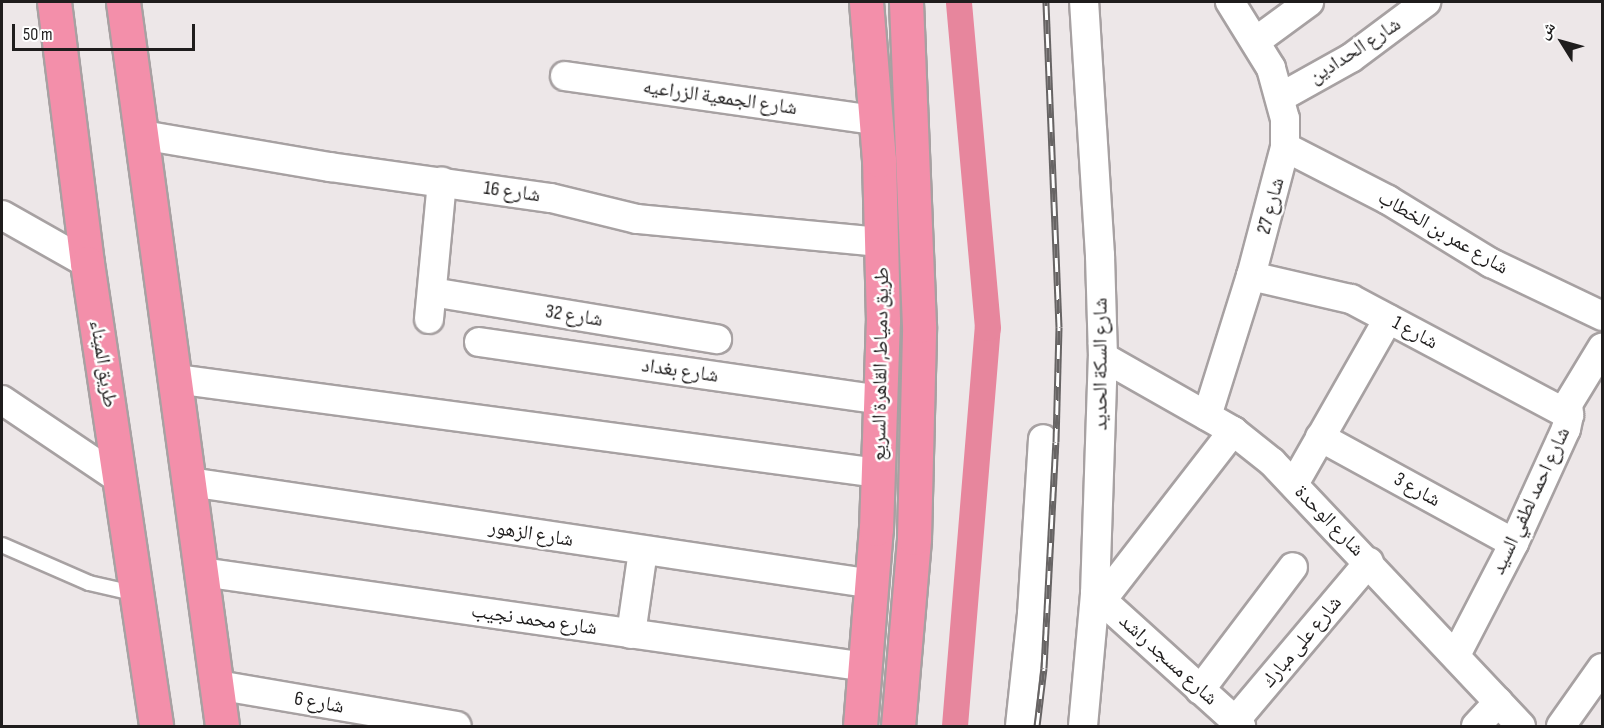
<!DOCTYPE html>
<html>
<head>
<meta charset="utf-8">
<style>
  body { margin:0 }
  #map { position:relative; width:1604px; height:728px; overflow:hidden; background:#ede7e8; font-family:"Sofia Sans Condensed","Noto Naskh Arabic",sans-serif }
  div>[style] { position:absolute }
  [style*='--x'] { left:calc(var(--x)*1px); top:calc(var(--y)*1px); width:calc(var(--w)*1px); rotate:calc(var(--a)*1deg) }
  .canal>* { height:26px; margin:-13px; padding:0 13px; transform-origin:13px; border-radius:13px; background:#e7869d }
  .roads { filter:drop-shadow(2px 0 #a7a1a2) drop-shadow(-2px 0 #a7a1a2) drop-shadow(0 2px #a7a1a2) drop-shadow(0 -2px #a7a1a2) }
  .service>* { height:14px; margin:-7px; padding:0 7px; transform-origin:7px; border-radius:7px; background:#fff }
  .minor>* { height:28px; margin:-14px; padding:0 14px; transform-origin:14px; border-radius:14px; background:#fff }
  .trunk>* { height:33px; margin:-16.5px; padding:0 16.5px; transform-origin:16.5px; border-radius:16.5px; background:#f38faa }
  .rail>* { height:7px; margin-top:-3.5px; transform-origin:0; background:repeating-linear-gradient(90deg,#fff 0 14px,#676464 0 28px); box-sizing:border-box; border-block:2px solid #676464 }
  span { translate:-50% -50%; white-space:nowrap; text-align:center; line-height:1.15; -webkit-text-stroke:5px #fff; paint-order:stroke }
  .street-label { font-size:20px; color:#1f1d1d }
  .frame { position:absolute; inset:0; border:3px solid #1f1d1d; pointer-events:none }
  .north { position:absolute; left:1532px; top:12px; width:60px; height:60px; -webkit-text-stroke:4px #fff; paint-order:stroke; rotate:307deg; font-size:16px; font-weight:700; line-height:24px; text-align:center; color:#1f1d1d }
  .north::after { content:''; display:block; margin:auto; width:21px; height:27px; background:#1f1d1d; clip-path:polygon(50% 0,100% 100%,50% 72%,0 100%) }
  .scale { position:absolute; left:12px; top:24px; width:183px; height:27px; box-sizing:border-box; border:3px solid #1f1d1d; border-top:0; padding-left:8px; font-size:18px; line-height:21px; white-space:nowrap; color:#1f1d1d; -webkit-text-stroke:4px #fff; paint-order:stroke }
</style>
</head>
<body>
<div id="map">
  <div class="canal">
    <i style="--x:955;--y:726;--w:399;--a:-85.3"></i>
    <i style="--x:988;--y:328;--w:327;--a:-95.1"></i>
  </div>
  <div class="roads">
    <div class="service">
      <i style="--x:2;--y:545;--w:95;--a:23.6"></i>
      <i style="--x:89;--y:583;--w:49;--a:12.9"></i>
    </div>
    <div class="minor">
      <i style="--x:1256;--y:41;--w:66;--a:-36.3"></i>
      <i style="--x:565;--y:76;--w:313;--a:8.1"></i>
      <i style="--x:1281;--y:97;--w:80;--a:-29.1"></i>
      <i style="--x:1351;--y:58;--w:94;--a:-36.7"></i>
      <i style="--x:142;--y:135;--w:191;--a:9.7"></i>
      <i style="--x:330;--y:167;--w:223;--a:8"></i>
      <i style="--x:551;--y:198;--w:89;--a:13.7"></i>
      <i style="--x:637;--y:219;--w:246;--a:5.4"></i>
      <i style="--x:1285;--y:147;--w:116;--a:27.2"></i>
      <i style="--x:1388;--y:200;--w:121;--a:31.5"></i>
      <i style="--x:1491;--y:263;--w:123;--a:25.5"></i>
      <i style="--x:2;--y:215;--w:98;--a:29.5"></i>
      <i style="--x:1251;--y:276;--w:103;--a:13"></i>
      <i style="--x:1351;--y:299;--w:247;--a:28"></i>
      <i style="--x:432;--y:292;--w:289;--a:9.4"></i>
      <i style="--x:429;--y:319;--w:138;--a:-84.6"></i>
      <i style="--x:479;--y:342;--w:405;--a:8.2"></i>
      <i style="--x:1103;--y:357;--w:150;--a:29.6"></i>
      <i style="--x:1233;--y:431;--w:50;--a:38.5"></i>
      <i style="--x:1272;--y:462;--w:363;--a:46.7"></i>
      <i style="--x:176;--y:379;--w:709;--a:7.62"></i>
      <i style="--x:2;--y:400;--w:143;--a:33.9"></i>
      <i style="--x:1207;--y:416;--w:147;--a:-72.6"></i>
      <i style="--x:1251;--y:276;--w:133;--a:-75.2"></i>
      <i style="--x:1285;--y:147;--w:28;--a:-90"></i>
      <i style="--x:1285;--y:119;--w:53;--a:-105.4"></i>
      <i style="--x:1271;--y:68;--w:78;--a:-121.8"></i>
      <i style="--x:1320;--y:437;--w:221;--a:28.7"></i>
      <i style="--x:190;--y:482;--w:691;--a:8.49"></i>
      <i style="--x:1294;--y:484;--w:190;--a:-60.3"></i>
      <i style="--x:202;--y:572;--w:671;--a:8.14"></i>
      <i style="--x:1095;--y:594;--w:197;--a:42.1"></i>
      <i style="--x:1102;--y:600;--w:214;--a:-52.2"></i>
      <i style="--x:631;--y:634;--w:84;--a:-81.8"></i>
      <i style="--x:1456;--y:655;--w:126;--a:-62.6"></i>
      <i style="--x:1514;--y:543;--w:125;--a:-65.5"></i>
      <i style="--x:1566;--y:429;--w:14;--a:-78"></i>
      <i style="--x:1569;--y:415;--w:11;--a:-95"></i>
      <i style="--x:1568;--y:404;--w:66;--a:-58.7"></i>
      <i style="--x:217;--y:685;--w:243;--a:9.7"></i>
      <i style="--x:1200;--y:690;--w:154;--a:-52.9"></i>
      <i style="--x:1235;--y:721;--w:208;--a:-49.9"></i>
      <i style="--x:1020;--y:726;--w:113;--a:-83.9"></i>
      <i style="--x:1032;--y:614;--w:175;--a:-86.4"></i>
      <i style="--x:1083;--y:726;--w:133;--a:-84.8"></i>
      <i style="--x:1095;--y:594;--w:237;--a:-88.1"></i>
      <i style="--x:1103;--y:357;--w:102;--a:-91.7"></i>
      <i style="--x:1100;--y:255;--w:254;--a:-93.6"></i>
      <i style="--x:1476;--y:726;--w:33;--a:-47"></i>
      <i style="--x:1561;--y:726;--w:71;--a:-54.7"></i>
    </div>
    <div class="trunk">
      <i style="--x:54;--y:2;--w:263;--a:82.8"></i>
      <i style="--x:87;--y:263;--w:468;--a:81.5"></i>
      <i style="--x:123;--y:2;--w:731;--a:82.21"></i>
      <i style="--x:860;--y:726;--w:198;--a:-85.4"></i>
      <i style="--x:876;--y:529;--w:208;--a:-88.1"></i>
      <i style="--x:883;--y:321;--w:161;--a:-91.4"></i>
      <i style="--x:879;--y:160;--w:159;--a:-94.7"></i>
      <i style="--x:898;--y:726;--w:189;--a:-85.1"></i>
      <i style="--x:914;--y:538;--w:212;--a:-88.6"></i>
      <i style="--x:919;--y:326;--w:324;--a:-92.3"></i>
    </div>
  </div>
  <div class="rail">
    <i style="--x:1037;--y:726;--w:58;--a:-83.1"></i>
    <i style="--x:1044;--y:668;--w:226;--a:-87"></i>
    <i style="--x:1056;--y:442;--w:115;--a:-88.5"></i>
    <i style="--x:1059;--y:327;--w:325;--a:-92.3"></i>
  </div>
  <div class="street-label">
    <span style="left:1355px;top:51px;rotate:-33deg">شارع الحدادين</span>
    <span style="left:720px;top:98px;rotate:8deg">شارع الجمعية الزراعيه</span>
    <span style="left:512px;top:192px;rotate:8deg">شارع 16</span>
    <span style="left:1271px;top:206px;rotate:-75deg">شارع 27</span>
    <span style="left:1443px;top:233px;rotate:30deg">شارع عمر بن الخطاب</span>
    <span style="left:574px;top:316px;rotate:9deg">شارع 32</span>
    <span style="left:1415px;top:333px;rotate:28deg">شارع 1</span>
    <span style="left:103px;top:364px;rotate:81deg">طريق الميناء</span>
    <span style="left:881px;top:364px;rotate:-89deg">طريق دمياط, القاهرة السريع</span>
    <span style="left:1101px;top:364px;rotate:-90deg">شارع السكة الحديد</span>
    <span style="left:680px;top:371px;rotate:8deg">شارع بغداد</span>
    <span style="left:1417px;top:490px;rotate:29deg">شارع 3</span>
    <span style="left:1531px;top:501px;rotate:-65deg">شارع احمد لطفي السيد</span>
    <span style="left:1329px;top:521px;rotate:46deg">شارع الوحدة</span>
    <span style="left:531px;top:534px;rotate:9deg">شارع الزهور</span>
    <span style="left:534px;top:620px;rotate:8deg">شارع محمد نجيب</span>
    <span style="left:1302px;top:642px;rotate:-50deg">شارع على مبارك</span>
    <span style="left:1168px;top:660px;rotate:42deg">شارع مسجد راشد</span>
    <span style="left:319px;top:703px;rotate:10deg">شارع 6</span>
  </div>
  <div class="frame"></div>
  <div class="north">ش</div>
  <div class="scale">50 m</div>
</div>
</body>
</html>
